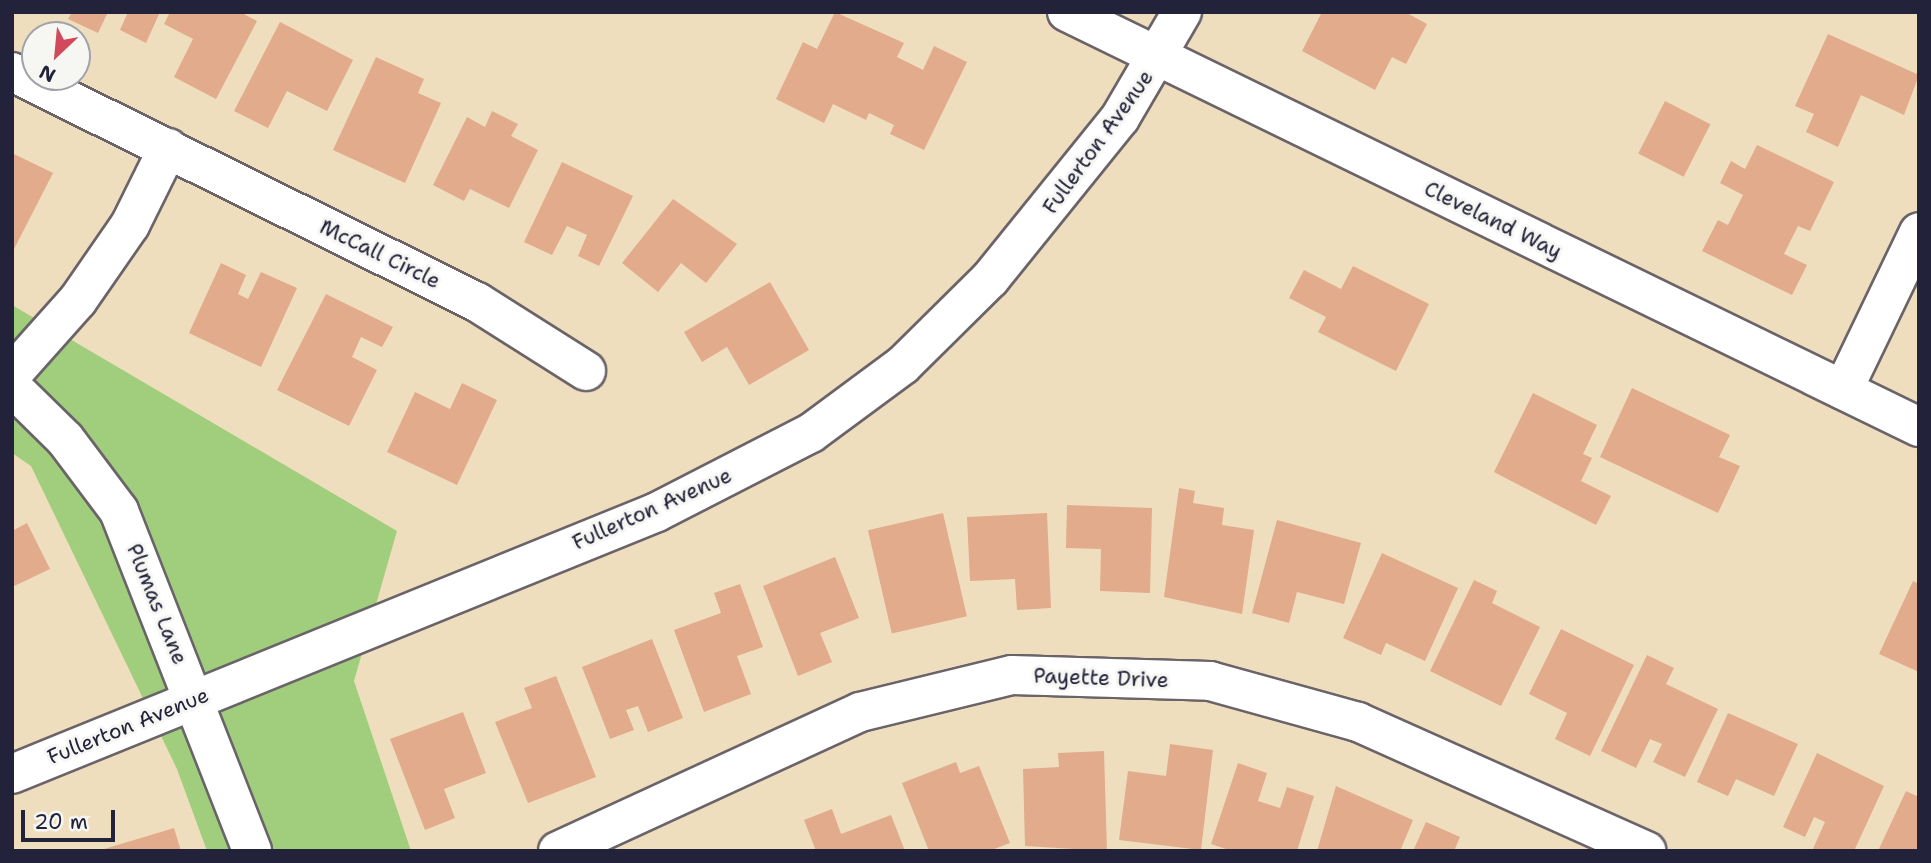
<!DOCTYPE html>
<html>
<head>
<meta charset="utf-8">
<style>
  body { margin:0 }
  #map { position:relative; width:1931px; height:863px; overflow:hidden; background:#efdebe; font-family:"Shantell Sans",sans-serif }
  div>[style] { position:absolute }
  [style*='--x'] { left:calc(var(--x)*1px); top:calc(var(--y)*1px); width:calc(var(--w)*1px); rotate:calc(var(--a)*1deg) }
  .green>* { inset:0; background:#a0ce7c }
  .building>* { inset:0; background:#e1ab8c; transform-origin:0 0 }
  .roads { filter:drop-shadow(2px 0 #6a6469) drop-shadow(-2px 0 #6a6469) drop-shadow(0 2px #6a6469) drop-shadow(0 -2px #6a6469) }
  .minor>* { height:38px; margin:-19px; padding:0 19px; transform-origin:19px; border-radius:19px; background:#fff }
  span { translate:-50% -50%; white-space:nowrap; text-align:center; line-height:1.15; -webkit-text-stroke:6px #f6f6f2; paint-order:stroke }
  .street-label { font-size:21px; color:#22223b }
  .frame { position:absolute; inset:0; border:14px solid #22223b; pointer-events:none }
  .north { position:absolute; left:21px; top:21px; width:70px; height:70px; box-sizing:border-box; background:#f6f6f2; border:2px solid #a1a1a9; border-radius:50%; rotate:206deg; font-size:19px; font-weight:700; line-height:28px; text-align:center; color:#22223b }
  .north::after { content:''; display:block; margin:auto; width:24px; height:32px; background:#d1495b; clip-path:polygon(50% 0,100% 100%,50% 72%,0 100%) }
  .scale { position:absolute; left:21px; top:810px; width:94px; height:32px; box-sizing:border-box; border:4px solid #22223b; border-top:0; padding-left:9px; font-size:21px; line-height:24px; white-space:nowrap; color:#22223b; -webkit-text-stroke:5px #f6f6f2; paint-order:stroke }
</style>
</head>
<body>
<div id="map">
  <div class="green">
    <i style="clip-path:polygon(12px 305px,397px 531px,354px 681px,411px 851px,207px 851px,177px 769px,31px 466px,12px 453px)"></i>
  </div>
  <div class="building">
    <i style="clip-path:polygon(72px 12px,108px 12px,98px 33px,68px 19px)"></i>
    <i style="clip-path:polygon(128px 12px,160px 12px,146px 43px,120px 30px)"></i>
    <i style="clip-path:polygon(170px 12px,240px 12px,257px 21px,216px 99px,174px 77px,193px 39px,164px 24px)"></i>
    <i style="clip-path:polygon(835px 12px,904px 43px,897px 57px,923px 70px,934px 46px,967px 62px,924px 150px,890px 134px,894px 125px,869px 113px,866px 120px,833px 104px,824px 123px,776px 99px,803px 42px,817px 49px)"></i>
    <i style="clip-path:polygon(1322px 12px,1405px 12px,1427px 24px,1406px 64px,1392px 57px,1375px 90px,1302px 51px)"></i>
    <i style="clip-path:polygon(280px 22px,353px 60px,327px 111px,287px 91px,268px 128px,234px 111px)"></i>
    <i style="clip-path:polygon(1828px 34px,1919px 75px,1904px 115px,1861px 95px,1838px 147px,1806px 132px,1814px 114px,1795px 106px)"></i>
    <i style="clip-path:polygon(376px 57px,424px 79px,418px 93px,441px 103px,405px 183px,333px 150px)"></i>
    <i style="left:1665px;top:101px;width:51px;height:59px;rotate:27deg"></i>
    <i style="clip-path:polygon(492px 111px,518px 124px,511px 136px,538px 150px,509px 208px,470px 189px,464px 201px,433px 185px,467px 117px,485px 127px)"></i>
    <i style="clip-path:polygon(1757px 145px,1834px 182px,1810px 231px,1798px 226px,1784px 254px,1807px 265px,1792px 295px,1702px 251px,1718px 220px,1728px 225px,1743px 195px,1720px 183px,1731px 161px,1745px 169px)"></i>
    <i style="clip-path:polygon(12px 153px,53px 173px,12px 253px)"></i>
    <i style="clip-path:polygon(562px 162px,633px 196px,599px 266px,578px 256px,587px 235px,567px 226px,552px 255px,524px 242px)"></i>
    <i style="clip-path:polygon(673px 199px,737px 244px,706px 283px,681px 263px,658px 292px,622px 263px)"></i>
    <i style="clip-path:polygon(221px 263px,246px 275px,238px 294px,248px 299px,261px 272px,297px 288px,261px 367px,189px 333px)"></i>
    <i style="clip-path:polygon(1353px 266px,1429px 304px,1396px 371px,1318px 332px,1326px 317px,1289px 298px,1304px 270px,1341px 289px)"></i>
    <i style="clip-path:polygon(770px 282px,809px 350px,749px 385px,727px 347px,702px 362px,684px 332px)"></i>
    <i style="clip-path:polygon(326px 294px,393px 327px,382px 347px,361px 337px,352px 357px,377px 370px,349px 426px,277px 390px)"></i>
    <i style="clip-path:polygon(462px 383px,497px 400px,457px 485px,387px 452px,415px 392px,450px 409px)"></i>
    <i style="clip-path:polygon(1632px 388px,1730px 435px,1719px 457px,1740px 466px,1718px 513px,1600px 457px)"></i>
    <i style="clip-path:polygon(1533px 393px,1597px 425px,1583px 454px,1592px 458px,1581px 481px,1611px 496px,1596px 525px,1494px 472px)"></i>
    <i style="clip-path:polygon(1179px 488px,1195px 491px,1193px 503px,1224px 508px,1222px 525px,1254px 530px,1242px 614px,1164px 597px)"></i>
    <i style="clip-path:polygon(1067px 505px,1152px 508px,1150px 593px,1100px 591px,1101px 549px,1066px 548px)"></i>
    <i style="left:943px;top:513px;width:106px;height:77px;rotate:77deg"></i>
    <i style="clip-path:polygon(1047px 513px,1051px 608px,1017px 610px,1015px 579px,970px 581px,967px 517px)"></i>
    <i style="clip-path:polygon(1277px 520px,1361px 543px,1344px 604px,1297px 592px,1289px 623px,1252px 613px)"></i>
    <i style="clip-path:polygon(27px 523px,50px 569px,12px 587px,12px 531px)"></i>
    <i style="clip-path:polygon(1382px 553px,1458px 588px,1425px 661px,1386px 643px,1381px 655px,1343px 638px)"></i>
    <i style="clip-path:polygon(835px 557px,859px 618px,820px 633px,832px 662px,798px 676px,763px 586px)"></i>
    <i style="clip-path:polygon(1474px 580px,1497px 591px,1492px 603px,1540px 627px,1501px 706px,1430px 671px)"></i>
    <i style="clip-path:polygon(1913px 581px,1919px 584px,1919px 672px,1879px 654px)"></i>
    <i style="clip-path:polygon(740px 584px,763px 647px,737px 656px,751px 694px,704px 712px,674px 630px,721px 613px,714px 593px)"></i>
    <i style="clip-path:polygon(1561px 629px,1634px 665px,1590px 756px,1555px 739px,1567px 713px,1529px 694px)"></i>
    <i style="clip-path:polygon(652px 639px,683px 718px,648px 732px,638px 706px,626px 710px,634px 730px,610px 739px,582px 667px)"></i>
    <i style="clip-path:polygon(1647px 655px,1674px 668px,1666px 684px,1718px 709px,1685px 777px,1653px 762px,1662px 744px,1650px 739px,1636px 768px,1601px 751px)"></i>
    <i style="clip-path:polygon(556px 676px,596px 777px,528px 803px,495px 722px,532px 708px,524px 688px)"></i>
    <i style="clip-path:polygon(463px 712px,486px 773px,444px 789px,455px 818px,425px 830px,390px 739px)"></i>
    <i style="clip-path:polygon(1728px 713px,1798px 744px,1774px 796px,1736px 779px,1728px 796px,1697px 782px)"></i>
    <i style="clip-path:polygon(1170px 744px,1213px 750px,1201px 850px,1119px 840px,1128px 771px,1166px 776px)"></i>
    <i style="clip-path:polygon(1104px 751px,1107px 851px,1025px 846px,1023px 769px,1059px 767px,1058px 753px)"></i>
    <i style="clip-path:polygon(1817px 753px,1884px 786px,1854px 851px,1812px 851px,1825px 822px,1814px 817px,1805px 837px,1783px 827px)"></i>
    <i style="clip-path:polygon(956px 762px,960px 773px,979px 766px,1010px 843px,989px 851px,929px 851px,902px 783px)"></i>
    <i style="clip-path:polygon(1238px 763px,1267px 773px,1258px 801px,1280px 808px,1287px 787px,1314px 796px,1297px 851px,1232px 851px,1211px 844px)"></i>
    <i style="clip-path:polygon(1336px 786px,1413px 820px,1400px 851px,1317px 851px)"></i>
    <i style="clip-path:polygon(1906px 791px,1919px 797px,1919px 851px,1878px 851px)"></i>
    <i style="clip-path:polygon(832px 809px,841px 834px,891px 815px,905px 851px,816px 851px,804px 820px)"></i>
    <i style="clip-path:polygon(1426px 822px,1460px 837px,1454px 851px,1413px 851px)"></i>
    <i style="clip-path:polygon(174px 828px,181px 851px,101px 851px,101px 850px)"></i>
  </div>
  <div class="roads">
    <div class="minor">
      <i style="--x:1067;--y:12;--w:948;--a:25.97"></i>
      <i style="--x:12;--y:72;--w:519;--a:26.32"></i>
      <i style="--x:477;--y:302;--w:129;--a:32.3"></i>
      <i style="--x:12;--y:374;--w:99;--a:-48.3"></i>
      <i style="--x:78;--y:300;--w:91;--a:-55.3"></i>
      <i style="--x:130;--y:225;--w:86;--a:-63.7"></i>
      <i style="--x:12;--y:387;--w:74;--a:44.5"></i>
      <i style="--x:65;--y:439;--w:90;--a:53.1"></i>
      <i style="--x:119;--y:511;--w:365;--a:68.6"></i>
      <i style="--x:1843;--y:390;--w:175;--a:-64.3"></i>
      <i style="--x:12;--y:774;--w:696;--a:-22.11"></i>
      <i style="--x:657;--y:512;--w:173;--a:-27.2"></i>
      <i style="--x:811;--y:433;--w:114;--a:-36.5"></i>
      <i style="--x:903;--y:365;--w:122;--a:-44.7"></i>
      <i style="--x:990;--y:279;--w:207;--a:-51.1"></i>
      <i style="--x:1120;--y:118;--w:123;--a:-59.7"></i>
      <i style="--x:558;--y:851;--w:332;--a:-24.7"></i>
      <i style="--x:860;--y:712;--w:156;--a:-13.7"></i>
      <i style="--x:1012;--y:675;--w:198;--a:1.7"></i>
      <i style="--x:1210;--y:681;--w:154;--a:15.5"></i>
      <i style="--x:1358;--y:722;--w:316;--a:24.1"></i>
    </div>
  </div>
  <div class="street-label">
    <span style="left:1098px;top:142px;rotate:-54deg">Fullerton Avenue</span>
    <span style="left:1493px;top:220px;rotate:26deg">Cleveland Way</span>
    <span style="left:380px;top:254px;rotate:26deg">McCall Circle</span>
    <span style="left:652px;top:509px;rotate:-24deg">Fullerton Avenue</span>
    <span style="left:157px;top:604px;rotate:68deg">Plumas Lane</span>
    <span style="left:1101px;top:678px;rotate:2deg">Payette Drive</span>
    <span style="left:128px;top:726px;rotate:-22deg">Fullerton Avenue</span>
  </div>
  <div class="frame"></div>
  <div class="north">N</div>
  <div class="scale">20 m</div>
</div>
</body>
</html>
